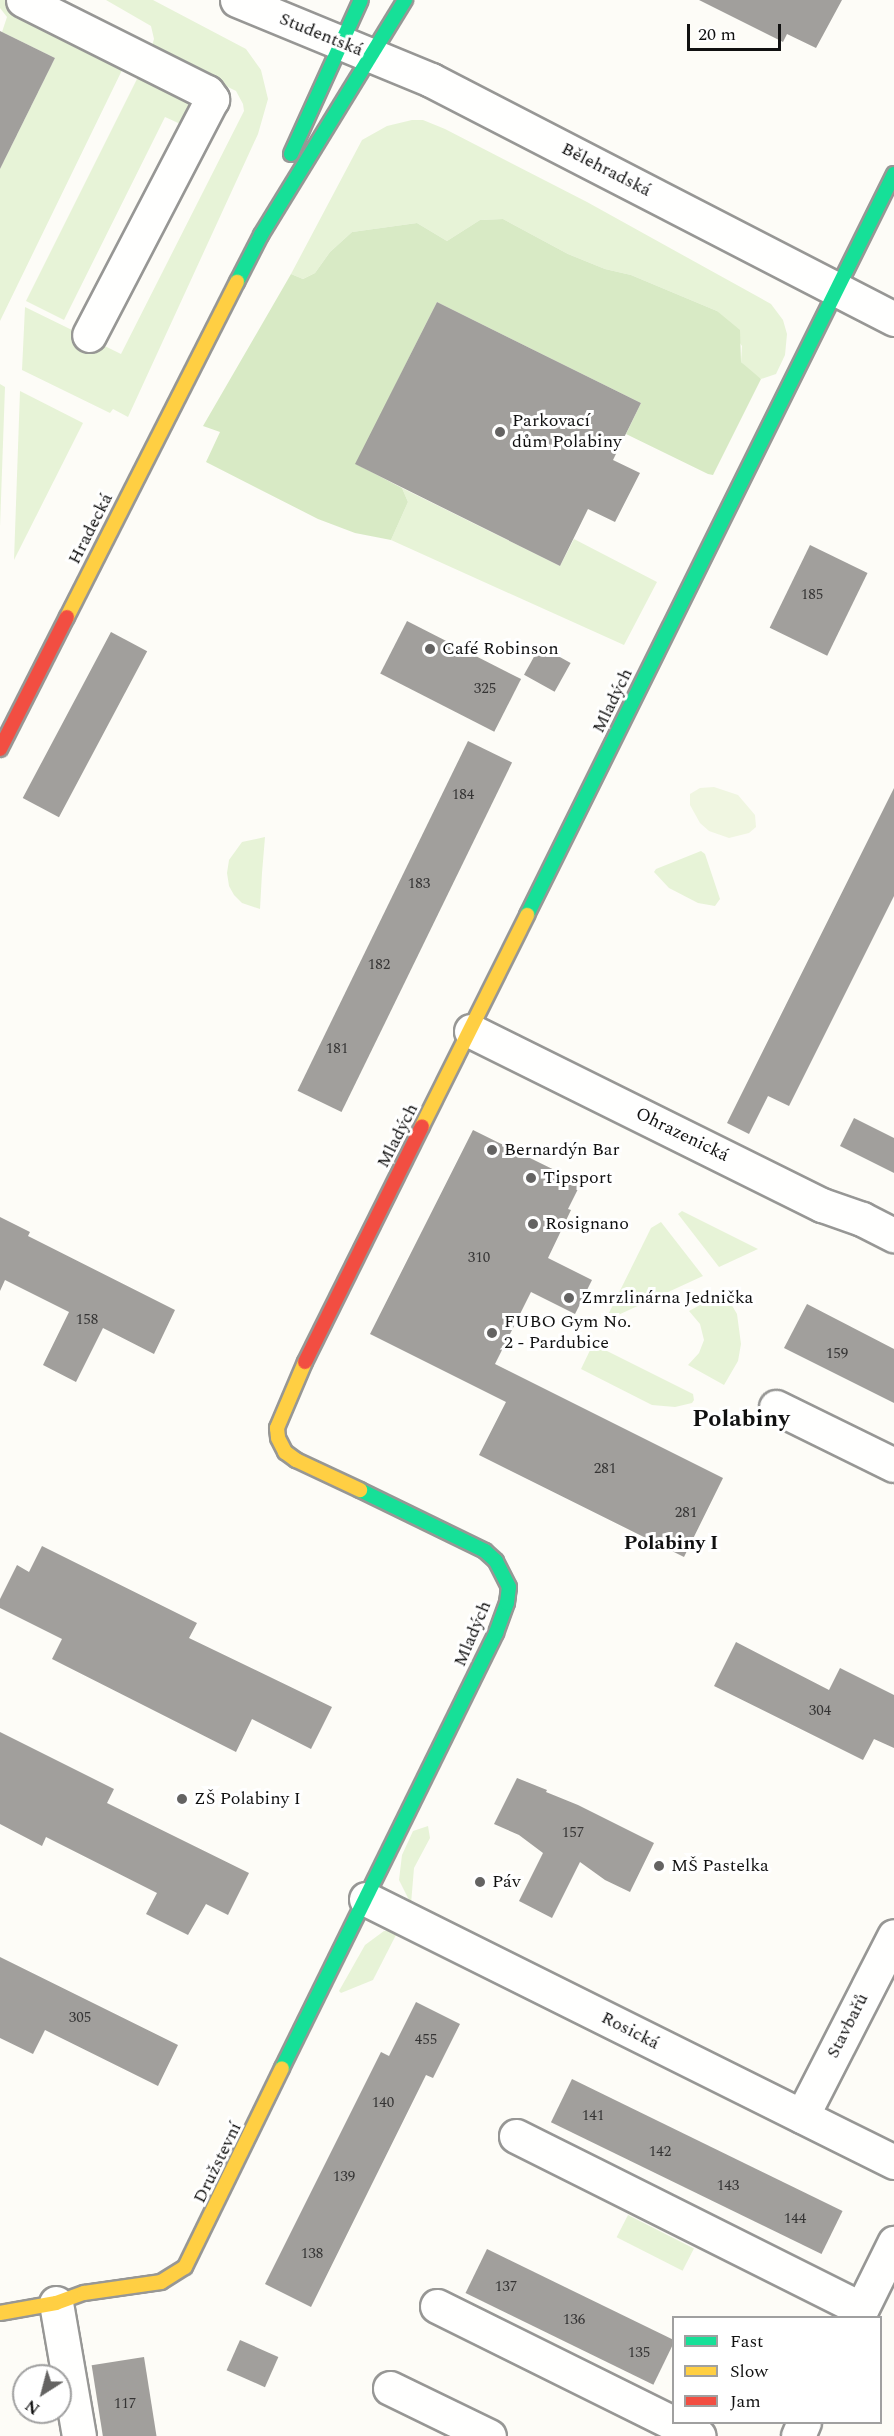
<!DOCTYPE html>
<html>
<head>
<meta charset="utf-8">
<style>
  body { margin:0 }
  #map { position:relative; width:894px; height:2436px; overflow:hidden; background:#fdfcf7; font-family:Spectral,serif }
  div>[style] { position:absolute }
  [style*='--x'] { left:calc(var(--x)*1px); top:calc(var(--y)*1px); width:calc(var(--w)*1px); rotate:calc(var(--a)*1deg) }
  .green>* { inset:0; background:#e7f3d7; transform-origin:0 0 }
  .forest>* { inset:0; background:#d8eac5 }
  .pitch>* { inset:0; background:#f0f6e1 }
  .building>* { inset:0; background:#a19f9c; transform-origin:0 0 }
  .roads { filter:drop-shadow(2px 0 #979795) drop-shadow(-2px 0 #979795) drop-shadow(0 2px #979795) drop-shadow(0 -2px #979795) }
  .street>* { height:33px; margin:-16.5px; padding:0 16.5px; transform-origin:16.5px; border-radius:16.5px; background:#fffffe }
  .fast>* { height:14px; margin:-7px; padding:0 7px; transform-origin:7px; border-radius:7px; background:#16e098 }
  .slow>* { height:14px; margin:-7px; padding:0 7px; transform-origin:7px; border-radius:7px; background:#ffcf43 }
  .jam>* { height:14px; margin:-7px; padding:0 7px; transform-origin:7px; border-radius:7px; background:#f24e42 }
  .dots>* { width:16px; height:16px; translate:-50% -50%; box-sizing:border-box; border:3px solid #fff; border-radius:50% }
  span { translate:-50% -50%; white-space:nowrap; text-align:center; line-height:1.15; -webkit-text-stroke:6px #fff; paint-order:stroke }
  .number-label { font-size:15px; color:#353434 }
  .number-label span { -webkit-text-stroke-width:0 }
  .street-label { font-size:18px; color:#111 }
  .poi-label { font-size:18px; color:#111 }
  .left { translate:0 -50%; text-align:left }
  .neighbourhood-label { font-size:20px; color:#111; font-weight:700 }
  .district-label { font-size:24px; color:#111; font-weight:700 }
  .legend { position:absolute; left:672px; top:2316px; width:210px; height:108px; box-sizing:border-box; background:#fff; border:2px solid #a0a0a0; margin:0; padding:8px 10px; list-style:none; font-size:18px; color:#111 }
  .legend li { display:flex; align-items:center; gap:12px; height:30px }
  .legend b { width:30px; border:2px solid #a0a0a0 }
  .north { position:absolute; left:12px; top:2364px; width:60px; height:60px; box-sizing:border-box; background:#fff; border:2px solid #a0a0a0; border-radius:50%; rotate:216deg; font-size:16px; font-weight:700; line-height:24px; text-align:center; color:#111 }
  .north::after { content:''; display:block; margin:auto; width:21px; height:27px; background:#646362; clip-path:polygon(50% 0,100% 100%,50% 72%,0 100%) }
  .scale { position:absolute; left:687px; top:24px; width:94px; height:27px; box-sizing:border-box; border:3px solid #111; border-top:0; padding-left:8px; font-size:18px; line-height:21px; white-space:nowrap; color:#111; -webkit-text-stroke:4px #fff; paint-order:stroke }
</style>
</head>
<body>
<div id="map">
  <div class="green">
    <i style="clip-path:polygon(0 0,5px 0,126px 62px,0 321px,0 169px,55px 58px,2px 32px,7px 17px,0 8px)"></i>
    <i style="clip-path:polygon(106px 0,153px 0,246px 49px,261px 70px,268px 99px,258px 134px,128px 417px,113px 409px,110px 413px,22px 370px,25px 307px,121px 354px,244px 111px,243px 104px,236px 91px,151px 49px,154px 39px,151px 26px)"></i>
    <i style="clip-path:polygon(142px 69px,202px 99px,187px 127px,165px 117px,64px 320px,26px 301px)"></i>
    <i style="clip-path:polygon(412px 120px,423px 120px,445px 129px,587px 202px,771px 304px,783px 320px,787px 334px,785px 355px,776px 374px,761px 379px,749px 371px,741px 362px,742px 346px,717px 311px,631px 275px,605px 269px,568px 254px,503px 219px,480px 220px,447px 241px,417px 223px,352px 232px,330px 252px,315px 273px,303px 279px,291px 274px,362px 140px,387px 126px)"></i>
    <i style="clip-path:polygon(0 384px,5px 387px,0 527px)"></i>
    <i style="clip-path:polygon(20px 391px,83px 423px,14px 560px)"></i>
    <i style="clip-path:polygon(402px 488px,560px 566px,574px 539px,657px 582px,624px 645px,391px 540px,408px 502px)"></i>
    <i style="clip-path:polygon(265px 837px,262px 873px,260px 909px,242px 903px,234px 895px,229px 886px,227px 873px,229px 860px,242px 842px)"></i>
    <i style="clip-path:polygon(701px 851px,705px 854px,720px 899px,715px 906px,698px 903px,669px 888px,654px 872px,656px 869px)"></i>
    <i style="clip-path:polygon(682px 1211px,758px 1249px,719px 1267px,678px 1214px)"></i>
    <i style="clip-path:polygon(661px 1222px,703px 1276px,605px 1321px,651px 1228px)"></i>
    <i style="clip-path:polygon(724px 1292px,737px 1314px,741px 1344px,738px 1361px,724px 1385px,688px 1365px,699px 1353px,704px 1340px,700px 1324px,689px 1311px)"></i>
    <i style="clip-path:polygon(593px 1344px,693px 1394px,694px 1400px,692px 1403px,675px 1407px,652px 1405px,581px 1369px)"></i>
    <i style="clip-path:polygon(428px 1826px,430px 1838px,414px 1868px,411px 1904px,399px 1880px,402px 1855px,413px 1831px)"></i>
    <i style="clip-path:polygon(384px 1931px,398px 1931px,373px 1980px,341px 1993px,339px 1991px,365px 1945px)"></i>
    <i style="left:628px;top:2215px;width:74px;height:25px;rotate:27deg"></i>
  </div>
  <div class="forest">
    <i style="clip-path:polygon(503px 219px,568px 254px,605px 269px,631px 275px,717px 311px,740px 330px,741px 362px,761px 379px,713px 475px,708px 474px,626px 434px,641px 403px,437px 302px,356px 464px,402px 488px,408px 502px,391px 540px,355px 533px,318px 519px,206px 462px,220px 432px,203px 426px,291px 274px,303px 279px,315px 273px,330px 252px,352px 232px,417px 223px,447px 241px,480px 220px)"></i>
  </div>
  <div class="pitch">
    <i style="clip-path:polygon(714px 787px,738px 795px,755px 815px,756px 827px,749px 833px,729px 838px,709px 831px,700px 823px,690px 805px,690px 794px,700px 788px)"></i>
  </div>
  <div class="building">
    <i style="clip-path:polygon(699px 0,842px 0,816px 48px,787px 34px,783px 42px)"></i>
    <i style="clip-path:polygon(0 31px,55px 58px,0 169px)"></i>
    <i style="clip-path:polygon(437px 302px,641px 403px,613px 460px,640px 473px,615px 522px,588px 509px,560px 566px,355px 464px)"></i>
    <i style="left:810px;top:545px;width:64px;height:92px;rotate:26deg"></i>
    <i style="left:407px;top:621px;width:128px;height:59px;rotate:27deg"></i>
    <i style="left:111px;top:632px;width:41px;height:188px;rotate:28deg"></i>
    <i style="left:540px;top:646px;width:35px;height:33px;rotate:29deg"></i>
    <i style="left:468px;top:741px;width:49px;height:389px;rotate:26deg"></i>
    <i style="clip-path:polygon(894px 788px,894px 896px,789px 1106px,768px 1096px,749px 1134px,727px 1123px)"></i>
    <i style="clip-path:polygon(854px 1118px,894px 1138px,894px 1173px,840px 1146px)"></i>
    <i style="clip-path:polygon(473px 1130px,581px 1183px,568px 1209px,571px 1210px,548px 1258px,592px 1280px,575px 1314px,531px 1292px,495px 1364px,723px 1478px,684px 1557px,479px 1455px,506px 1402px,370px 1334px)"></i>
    <i style="clip-path:polygon(0 1217px,30px 1232px,28px 1236px,175px 1310px,154px 1354px,103px 1328px,76px 1382px,43px 1365px,69px 1312px,5px 1280px,0 1291px)"></i>
    <i style="clip-path:polygon(807px 1304px,894px 1349px,894px 1403px,784px 1348px)"></i>
    <i style="clip-path:polygon(42px 1546px,197px 1623px,189px 1638px,332px 1707px,311px 1749px,252px 1719px,236px 1752px,52px 1659px,62px 1639px,0 1608px,0 1599px,17px 1565px,29px 1572px)"></i>
    <i style="clip-path:polygon(736px 1642px,829px 1690px,840px 1668px,894px 1695px,894px 1748px,874px 1739px,863px 1760px,714px 1686px)"></i>
    <i style="clip-path:polygon(0 1732px,114px 1789px,107px 1803px,249px 1873px,228px 1915px,206px 1904px,188px 1935px,146px 1914px,157px 1893px,46px 1837px,42px 1846px,0 1824px)"></i>
    <i style="clip-path:polygon(517px 1778px,547px 1790px,546px 1792px,578px 1805px,654px 1843px,630px 1892px,605px 1880px,580px 1862px,552px 1918px,519px 1901px,543px 1853px,519px 1835px,494px 1824px)"></i>
    <i style="clip-path:polygon(0 1957px,178px 2045px,158px 2086px,45px 2030px,33px 2054px,0 2038px)"></i>
    <i style="clip-path:polygon(416px 2002px,460px 2024px,433px 2078px,426px 2075px,311px 2307px,265px 2284px,381px 2052px,389px 2056px)"></i>
    <i style="left:572px;top:2079px;width:301px;height:48px;rotate:26deg"></i>
    <i style="left:487px;top:2249px;width:209px;height:49px;rotate:26deg"></i>
    <i style="left:240px;top:2340px;width:42px;height:33px;rotate:24deg"></i>
    <i style="left:144px;top:2357px;width:80px;height:53px;rotate:81deg"></i>
  </div>
  <div class="roads">
    <div class="street">
      <i style="--x:23;--y:0;--w:206;--a:26.6"></i>
      <i style="--x:207;--y:92;--w:9;--a:54"></i>
      <i style="--x:212;--y:99;--w:266;--a:117.5"></i>
      <i style="--x:237;--y:0;--w:210;--a:22.4"></i>
      <i style="--x:431;--y:80;--w:521;--a:27.3"></i>
      <i style="--x:471;--y:1031;--w:392;--a:26.4"></i>
      <i style="--x:822;--y:1205;--w:42;--a:19.3"></i>
      <i style="--x:862;--y:1219;--w:36;--a:27"></i>
      <i style="--x:776;--y:1407;--w:131;--a:26.2"></i>
      <i style="--x:366;--y:1899;--w:590;--a:26.48"></i>
      <i style="--x:802;--y:2116;--w:202;--a:-62.9"></i>
      <i style="--x:516;--y:2136;--w:386;--a:26.6"></i>
      <i style="--x:56;--y:2303;--w:135;--a:80.2"></i>
      <i style="--x:437;--y:2306;--w:292;--a:26.4"></i>
      <i style="--x:857;--y:2318;--w:84;--a:-63.7"></i>
      <i style="--x:390;--y:2388;--w:110;--a:25.9"></i>
      <i style="--x:798;--y:2436;--w:15;--a:-67"></i>
    </div>
    <div class="fast">
      <i style="--x:291;--y:154;--w:169;--a:-65.6"></i>
      <i style="--x:237;--y:282;--w:53;--a:-62.9"></i>
      <i style="--x:261;--y:235;--w:276;--a:-58.5"></i>
      <i style="--x:527;--y:915;--w:827;--a:-63.65"></i>
      <i style="--x:282;--y:2068;--w:485;--a:-63.8"></i>
      <i style="--x:496;--y:1633;--w:32;--a:-70"></i>
      <i style="--x:507;--y:1603;--w:16;--a:-83"></i>
      <i style="--x:509;--y:1587;--w:29;--a:-117"></i>
      <i style="--x:496;--y:1561;--w:15;--a:-138"></i>
      <i style="--x:485;--y:1551;--w:139;--a:-154"></i>
    </div>
    <div class="slow">
      <i style="--x:67;--y:617;--w:376;--a:-63.1"></i>
      <i style="--x:422;--y:1126;--w:236;--a:-63.5"></i>
      <i style="--x:305;--y:1362;--w:72;--a:113"></i>
      <i style="--x:277;--y:1428;--w:10;--a:84"></i>
      <i style="--x:278;--y:1438;--w:16;--a:63"></i>
      <i style="--x:285;--y:1452;--w:14;--a:36"></i>
      <i style="--x:296;--y:1460;--w:71;--a:25.1"></i>
      <i style="--x:0;--y:2313;--w:57;--a:-10.1"></i>
      <i style="--x:56;--y:2303;--w:30;--a:-20"></i>
      <i style="--x:84;--y:2293;--w:78;--a:-8.1"></i>
      <i style="--x:161;--y:2282;--w:28;--a:-32"></i>
      <i style="--x:185;--y:2267;--w:221;--a:-64"></i>
    </div>
    <div class="jam">
      <i style="--x:0;--y:749;--w:148;--a:-63.1"></i>
      <i style="--x:305;--y:1362;--w:263;--a:-63.6"></i>
    </div>
  </div>
  <div class="dots">
    <i style="left:500px;top:432px;background:#646362"></i>
    <i style="left:430px;top:649px;background:#646362"></i>
    <i style="left:492px;top:1150px;background:#646362"></i>
    <i style="left:531px;top:1178px;background:#646362"></i>
    <i style="left:533px;top:1224px;background:#646362"></i>
    <i style="left:569px;top:1298px;background:#646362"></i>
    <i style="left:492px;top:1333px;background:#646362"></i>
    <i style="left:182px;top:1799px;background:#646362"></i>
    <i style="left:659px;top:1866px;background:#646362"></i>
    <i style="left:480px;top:1882px;background:#646362"></i>
  </div>
  <div class="number-label">
    <span style="left:812px;top:595px">185</span>
    <span style="left:485px;top:689px">325</span>
    <span style="left:463px;top:795px">184</span>
    <span style="left:419px;top:884px">183</span>
    <span style="left:379px;top:965px">182</span>
    <span style="left:337px;top:1049px">181</span>
    <span style="left:479px;top:1258px">310</span>
    <span style="left:87px;top:1320px">158</span>
    <span style="left:837px;top:1354px">159</span>
    <span style="left:605px;top:1469px">281</span>
    <span style="left:686px;top:1513px">281</span>
    <span style="left:820px;top:1711px">304</span>
    <span style="left:573px;top:1833px">157</span>
    <span style="left:80px;top:2018px">305</span>
    <span style="left:426px;top:2040px">455</span>
    <span style="left:383px;top:2103px">140</span>
    <span style="left:593px;top:2116px">141</span>
    <span style="left:660px;top:2152px">142</span>
    <span style="left:344px;top:2177px">139</span>
    <span style="left:728px;top:2186px">143</span>
    <span style="left:795px;top:2219px">144</span>
    <span style="left:312px;top:2254px">138</span>
    <span style="left:506px;top:2287px">137</span>
    <span style="left:574px;top:2320px">136</span>
    <span style="left:639px;top:2353px">135</span>
    <span style="left:125px;top:2404px">117</span>
  </div>
  <div class="street-label">
    <span style="left:321px;top:35px;rotate:22deg">Studentská</span>
    <span style="left:606px;top:170px;rotate:27deg">Bělehradská</span>
    <span style="left:91px;top:529px;rotate:-63deg">Hradecká</span>
    <span style="left:613px;top:701px;rotate:-64deg">Mladých</span>
    <span style="left:682px;top:1135px;rotate:26deg">Ohrazenická</span>
    <span style="left:398px;top:1136px;rotate:-63deg">Mladých</span>
    <span style="left:473px;top:1634px;rotate:-67deg">Mladých</span>
    <span style="left:848px;top:2026px;rotate:-63deg">Stavbařů</span>
    <span style="left:630px;top:2031px;rotate:27deg">Rosická</span>
    <span style="left:218px;top:2163px;rotate:-64deg">Družstevní</span>
  </div>
  <div class="poi-label">
    <span class="left" style="left:512px;top:432px">Parkovací<br>dům Polabiny</span>
    <span class="left" style="left:442px;top:649px">Café Robinson</span>
    <span class="left" style="left:504px;top:1150px">Bernardýn Bar</span>
    <span class="left" style="left:543px;top:1178px">Tipsport</span>
    <span class="left" style="left:545px;top:1224px">Rosignano</span>
    <span class="left" style="left:581px;top:1298px">Zmrzlinárna Jednička</span>
    <span class="left" style="left:504px;top:1333px">FUBO Gym No.<br>2 - Pardubice</span>
    <span class="left" style="left:194px;top:1799px">ZŠ Polabiny I</span>
    <span class="left" style="left:671px;top:1866px">MŠ Pastelka</span>
    <span class="left" style="left:492px;top:1882px">Páv</span>
  </div>
  <div class="neighbourhood-label">
    <span style="left:671px;top:1543px">Polabiny I</span>
  </div>
  <div class="district-label">
    <span style="left:741px;top:1420px">Polabiny</span>
  </div>
  <ul class="legend">
  <li><b style="height:8px;background:#16e098"></b>Fast</li>
  <li><b style="height:8px;background:#ffcf43"></b>Slow</li>
  <li><b style="height:8px;background:#f24e42"></b>Jam</li>
  </ul>
  <div class="north">N</div>
  <div class="scale">20 m</div>
</div>
</body>
</html>
